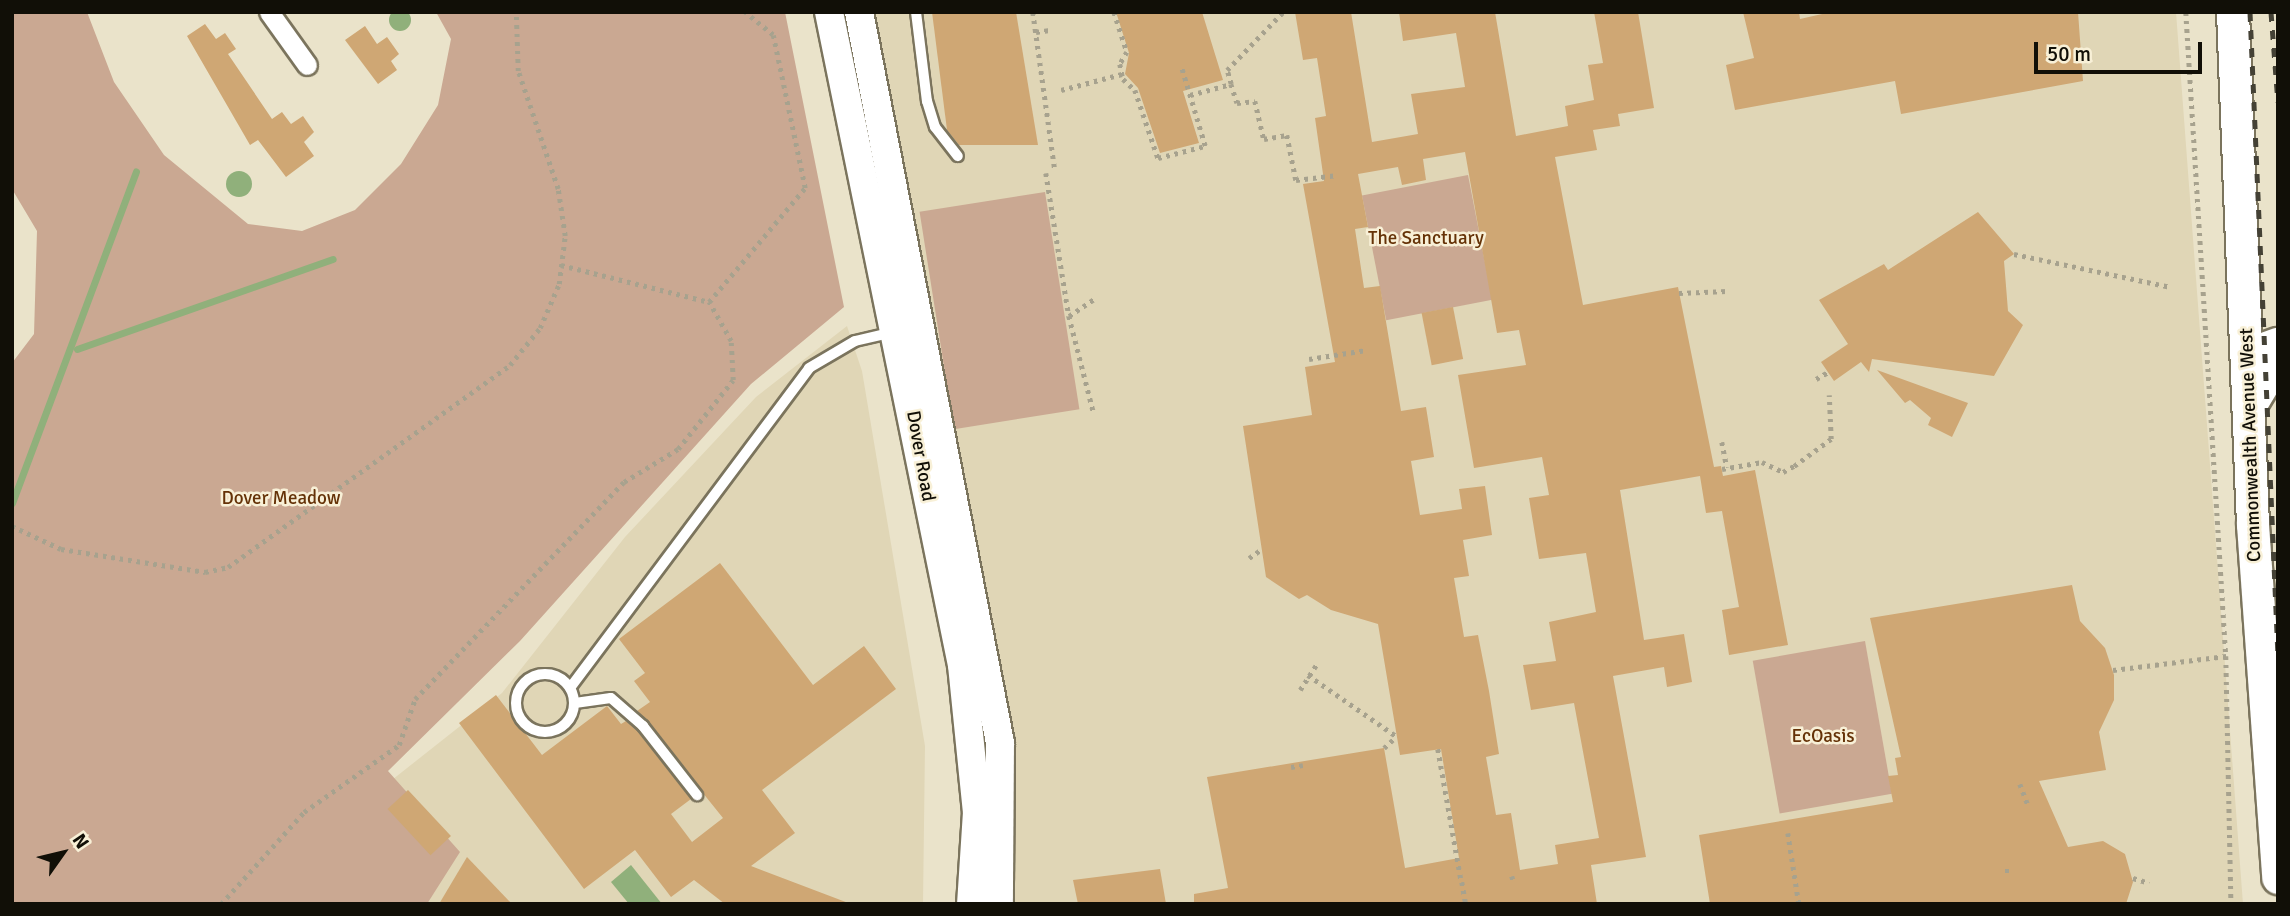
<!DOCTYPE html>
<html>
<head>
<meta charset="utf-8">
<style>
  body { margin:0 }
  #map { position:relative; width:2290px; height:916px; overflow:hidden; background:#eae3ca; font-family:Signika,sans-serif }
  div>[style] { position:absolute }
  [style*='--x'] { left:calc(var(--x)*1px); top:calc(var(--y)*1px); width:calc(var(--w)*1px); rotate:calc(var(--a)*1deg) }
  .built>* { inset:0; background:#e0d6b6 }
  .green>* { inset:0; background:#caa892; transform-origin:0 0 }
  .water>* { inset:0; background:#90b07b }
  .round { border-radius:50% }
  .stream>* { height:7px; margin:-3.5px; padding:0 3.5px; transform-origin:3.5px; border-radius:3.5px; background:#90b07b }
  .building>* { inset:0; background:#cfa774; transform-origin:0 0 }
  .path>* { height:4.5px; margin-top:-2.25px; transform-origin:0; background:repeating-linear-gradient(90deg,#a7a28e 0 3.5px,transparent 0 8.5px) }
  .roads { filter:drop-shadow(2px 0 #7b745d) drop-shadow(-2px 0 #7b745d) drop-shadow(0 2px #7b745d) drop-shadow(0 -2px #7b745d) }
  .lane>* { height:10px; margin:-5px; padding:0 5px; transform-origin:5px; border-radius:5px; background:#fff }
  .lane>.ring { margin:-5px; padding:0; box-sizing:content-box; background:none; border:10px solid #fff; border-radius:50% }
  .street>* { height:19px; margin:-9.5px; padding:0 9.5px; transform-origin:9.5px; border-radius:9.5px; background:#fff }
  .secondary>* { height:28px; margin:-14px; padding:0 14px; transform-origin:14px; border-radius:14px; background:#fff }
  .primary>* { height:32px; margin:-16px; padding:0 16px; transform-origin:16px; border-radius:16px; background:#fff }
  .rail>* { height:5px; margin-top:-2.5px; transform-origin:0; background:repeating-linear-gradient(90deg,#444135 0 9px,transparent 0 18px) }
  span { translate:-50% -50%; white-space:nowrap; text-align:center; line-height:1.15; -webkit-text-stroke:5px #f8f0d7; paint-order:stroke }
  .park-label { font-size:19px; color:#653207 }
  .street-label { font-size:19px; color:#110f07 }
  .frame { position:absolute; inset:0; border:14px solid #110f07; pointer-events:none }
  .north { position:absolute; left:28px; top:818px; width:70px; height:70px; -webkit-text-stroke:5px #f8f0d7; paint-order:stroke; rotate:56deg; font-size:19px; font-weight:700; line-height:28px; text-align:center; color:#110f07 }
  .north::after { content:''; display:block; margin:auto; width:24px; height:32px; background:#110f07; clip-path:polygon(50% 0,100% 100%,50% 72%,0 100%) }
  .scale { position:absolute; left:2034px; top:42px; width:168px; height:32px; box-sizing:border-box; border:4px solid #110f07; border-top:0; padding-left:9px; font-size:21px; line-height:24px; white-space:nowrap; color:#110f07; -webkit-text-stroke:5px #f8f0d7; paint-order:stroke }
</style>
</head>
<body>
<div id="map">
  <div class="built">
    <i style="clip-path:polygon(869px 12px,2176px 12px,2243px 904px,1008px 904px,1005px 739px)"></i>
    <i style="clip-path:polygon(847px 326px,862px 371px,925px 746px,923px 904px,235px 904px,502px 693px,625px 537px,756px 397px)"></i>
  </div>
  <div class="green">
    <i style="clip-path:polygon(12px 12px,87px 12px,114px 82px,164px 155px,248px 224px,302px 231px,355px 210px,401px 164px,438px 105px,451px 39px,436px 12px,785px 12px,844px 307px,751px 384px,520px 641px,388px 771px,460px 852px,427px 904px,12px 904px,12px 363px,34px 334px,37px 231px,12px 189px)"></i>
    <i style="left:1468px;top:175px;width:127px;height:108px;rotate:79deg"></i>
    <i style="left:1045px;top:192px;width:220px;height:127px;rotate:81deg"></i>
    <i style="left:1865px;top:641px;width:155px;height:114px;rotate:80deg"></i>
  </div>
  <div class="water">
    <i class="round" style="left:389px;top:9px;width:22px;height:22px"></i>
    <i class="round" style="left:226px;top:171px;width:26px;height:26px"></i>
    <i style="clip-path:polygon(631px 865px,662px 904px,629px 904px,611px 882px)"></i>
  </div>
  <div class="stream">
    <i style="--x:77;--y:349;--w:271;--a:-19.4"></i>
    <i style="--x:12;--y:503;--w:354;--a:-69.5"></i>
  </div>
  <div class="building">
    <i style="clip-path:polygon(932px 12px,1016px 12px,1038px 145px,959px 145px,947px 130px)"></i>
    <i style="clip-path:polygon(1116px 12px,1202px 12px,1223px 80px,1183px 91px,1199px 143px,1160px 153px,1138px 88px,1125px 74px,1129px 53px)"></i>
    <i style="clip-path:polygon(evenodd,1295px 12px,1351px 12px,1372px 142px,1418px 134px,1411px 94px,1465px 87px,1456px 33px,1403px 41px,1399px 12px,1495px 12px,1516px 136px,1568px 126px,1565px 106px,1594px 100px,1588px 65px,1603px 63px,1594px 12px,1638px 12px,1654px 108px,1618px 114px,1620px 126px,1593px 130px,1597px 150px,1555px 157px,1583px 305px,1678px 287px,1714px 467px,1721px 466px,1723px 476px,1755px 470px,1788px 645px,1729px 655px,1722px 610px,1739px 607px,1722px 511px,1706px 513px,1700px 476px,1620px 490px,1644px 640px,1684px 634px,1692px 682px,1667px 687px,1664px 667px,1613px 676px,1646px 857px,1591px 865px,1597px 904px,1194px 904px,1194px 894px,1228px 888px,1207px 777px,1384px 748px,1405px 868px,1459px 858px,1441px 749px,1400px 755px,1378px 624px,1331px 610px,1307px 595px,1299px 599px,1266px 577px,1243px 426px,1312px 415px,1305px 367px,1335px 362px,1303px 184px,1324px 181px,1315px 118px,1326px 116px,1317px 58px,1303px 60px,1295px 12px,1465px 152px,1497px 333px,1519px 330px,1526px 365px,1458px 375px,1474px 468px,1542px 457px,1549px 495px,1529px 498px,1539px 559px,1586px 553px,1596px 612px,1549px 622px,1556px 661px,1523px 665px,1531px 710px,1574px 703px,1599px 838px,1555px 845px,1558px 864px,1520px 870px,1511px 813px,1496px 815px,1486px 757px,1499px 754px,1489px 691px,1478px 635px,1464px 637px,1454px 578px,1469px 576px,1463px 540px,1492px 535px,1485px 486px,1459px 489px,1462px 509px,1420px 515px,1411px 461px,1434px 457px,1426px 407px,1401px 411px,1380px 286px,1364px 288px,1355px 229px,1368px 227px,1358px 174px,1398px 167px,1402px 185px,1426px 180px,1423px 159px,1465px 152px)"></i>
    <i style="clip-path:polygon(1743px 12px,1799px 12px,1800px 19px,1831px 12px,2078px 12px,2083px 81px,1901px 114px,1895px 81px,1735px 110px,1726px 65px,1754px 58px)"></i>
    <i style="clip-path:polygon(205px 24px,216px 39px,225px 33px,236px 49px,228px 54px,272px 119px,282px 112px,291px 124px,303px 116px,314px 132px,304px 142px,314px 156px,286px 177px,258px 140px,250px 145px,187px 36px)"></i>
    <i style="clip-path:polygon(365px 26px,377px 44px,387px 37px,399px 54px,391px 61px,397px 70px,378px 84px,345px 40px)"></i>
    <i style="clip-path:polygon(1978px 212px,2014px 254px,2004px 261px,2008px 311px,2023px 325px,1994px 376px,1872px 359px,1869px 372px,1861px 362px,1834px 381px,1821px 362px,1848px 344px,1819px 300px,1884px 264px,1888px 270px)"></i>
    <i style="left:1453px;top:307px;width:53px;height:32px;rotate:79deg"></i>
    <i style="clip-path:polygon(1877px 370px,1968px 403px,1952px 437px,1928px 425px,1931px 418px,1910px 400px,1905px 403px)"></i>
    <i style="clip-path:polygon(720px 563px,813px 685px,864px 646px,896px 689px,762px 790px,795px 833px,751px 866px,851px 904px,725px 904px,694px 880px,671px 897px,635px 850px,584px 889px,459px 723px,496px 695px,542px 755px,607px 706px,621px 724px,626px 721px,638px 731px,691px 799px,671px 814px,692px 842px,723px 818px,637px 711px,650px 702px,634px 681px,645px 673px,619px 639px)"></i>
    <i style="clip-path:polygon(2072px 585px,2080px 621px,2105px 648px,2114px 675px,2114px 700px,2099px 732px,2106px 770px,2039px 781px,2068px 847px,2103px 841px,2125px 854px,2133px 882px,2126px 904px,1710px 904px,1699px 835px,1893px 802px,1888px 776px,1898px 775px,1895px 758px,1901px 757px,1870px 618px)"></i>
    <i style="left:408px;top:790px;width:63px;height:28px;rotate:47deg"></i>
    <i style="clip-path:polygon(467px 857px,512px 904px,439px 904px)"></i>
    <i style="clip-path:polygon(1160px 869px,1166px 904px,1078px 904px,1073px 880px)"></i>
  </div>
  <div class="path">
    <i style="--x:1033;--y:12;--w:161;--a:82.1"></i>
    <i style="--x:1114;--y:12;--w:42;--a:72"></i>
    <i style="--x:1127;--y:52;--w:14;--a:120"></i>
    <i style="--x:1120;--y:64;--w:15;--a:79"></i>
    <i style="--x:1123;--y:79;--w:16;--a:43"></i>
    <i style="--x:1135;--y:90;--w:72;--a:71.3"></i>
    <i style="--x:1158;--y:158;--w:49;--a:-14.3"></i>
    <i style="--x:1205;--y:146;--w:84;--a:-106.7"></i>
    <i style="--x:2186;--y:12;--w:645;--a:86.45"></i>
    <i style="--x:2226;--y:656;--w:248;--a:88.8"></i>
    <i style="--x:1036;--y:32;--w:14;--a:-8"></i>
    <i style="--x:1231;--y:84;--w:15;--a:-106"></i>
    <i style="--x:1227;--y:70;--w:81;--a:-46"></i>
    <i style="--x:1061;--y:90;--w:63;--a:-14.7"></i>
    <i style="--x:1190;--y:95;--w:42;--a:-15"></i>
    <i style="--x:1231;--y:84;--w:20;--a:72"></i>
    <i style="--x:1237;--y:103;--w:18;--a:-6"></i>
    <i style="--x:1255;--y:101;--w:39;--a:77"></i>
    <i style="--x:1264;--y:139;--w:23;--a:-10"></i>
    <i style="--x:1287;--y:135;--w:46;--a:78.7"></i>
    <i style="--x:1296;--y:180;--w:42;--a:-6.8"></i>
    <i style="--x:1046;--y:173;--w:145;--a:80.9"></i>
    <i style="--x:1069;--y:316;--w:101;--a:75.7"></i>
    <i style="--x:2014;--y:254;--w:159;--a:11.9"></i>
    <i style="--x:561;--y:265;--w:153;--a:14"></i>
    <i style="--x:1679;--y:293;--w:48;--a:-2.4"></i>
    <i style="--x:1069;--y:316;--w:30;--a:-34"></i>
    <i style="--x:1309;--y:359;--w:58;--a:-9"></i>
    <i style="--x:1816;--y:379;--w:14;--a:-30"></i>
    <i style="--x:1722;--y:442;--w:26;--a:79"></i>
    <i style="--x:1722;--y:469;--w:41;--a:-9.9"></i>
    <i style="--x:1762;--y:462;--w:23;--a:25"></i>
    <i style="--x:1783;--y:472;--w:13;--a:-29"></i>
    <i style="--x:1794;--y:466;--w:46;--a:-36.1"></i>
    <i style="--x:1831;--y:439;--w:44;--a:-92.6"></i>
    <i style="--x:12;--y:526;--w:54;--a:25.1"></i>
    <i style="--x:61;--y:549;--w:146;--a:9.1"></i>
    <i style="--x:205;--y:572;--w:24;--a:-12"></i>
    <i style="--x:228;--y:567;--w:347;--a:-35.6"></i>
    <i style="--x:510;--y:365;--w:48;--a:-51"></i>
    <i style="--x:540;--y:328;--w:48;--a:-66.6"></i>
    <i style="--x:559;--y:284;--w:48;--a:-82.9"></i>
    <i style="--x:565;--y:236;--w:48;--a:-98.5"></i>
    <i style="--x:558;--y:189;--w:125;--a:-108.7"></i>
    <i style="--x:518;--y:71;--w:59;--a:-91.9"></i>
    <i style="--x:1249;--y:558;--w:16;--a:-35"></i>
    <i style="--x:2113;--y:670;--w:114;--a:-7.1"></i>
    <i style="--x:1308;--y:675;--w:107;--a:34.7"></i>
    <i style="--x:1300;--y:690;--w:30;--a:-57"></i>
    <i style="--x:1384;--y:748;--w:16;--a:-43"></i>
    <i style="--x:1438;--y:749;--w:132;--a:80"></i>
    <i style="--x:1291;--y:767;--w:12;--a:-9"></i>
    <i style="--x:2020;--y:784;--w:22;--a:69"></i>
    <i style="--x:1788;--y:833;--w:72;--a:81.2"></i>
    <i style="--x:2005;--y:871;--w:7;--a:0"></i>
    <i style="--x:1512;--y:876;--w:4;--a:76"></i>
    <i style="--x:2133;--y:878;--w:17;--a:17"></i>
    <i style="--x:1462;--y:882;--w:22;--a:80"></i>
    <i style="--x:221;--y:904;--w:124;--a:-47.9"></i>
    <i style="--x:304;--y:812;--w:116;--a:-35.2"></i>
    <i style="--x:399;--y:745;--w:49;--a:-70.8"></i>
    <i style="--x:415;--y:699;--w:301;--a:-46.1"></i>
    <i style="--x:624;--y:482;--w:63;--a:-31.4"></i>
    <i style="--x:678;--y:449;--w:88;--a:-51.4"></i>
    <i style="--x:733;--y:380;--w:39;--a:-93"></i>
    <i style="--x:731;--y:341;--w:45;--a:-119.4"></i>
    <i style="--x:709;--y:302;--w:149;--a:-49.9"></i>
    <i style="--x:805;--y:188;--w:156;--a:-101.8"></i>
    <i style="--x:773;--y:35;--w:36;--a:-141"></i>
  </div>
  <div class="roads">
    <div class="lane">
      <i style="--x:916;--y:12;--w:90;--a:83"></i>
      <i style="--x:927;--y:101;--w:27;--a:73"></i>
      <i style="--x:935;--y:127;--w:37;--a:52"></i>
      <i class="ring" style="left:516px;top:674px;width:48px;height:48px"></i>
      <i style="--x:570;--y:688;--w:399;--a:-53.2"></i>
      <i style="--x:809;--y:368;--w:53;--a:-30.4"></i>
      <i style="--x:855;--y:341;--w:37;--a:-13"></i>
      <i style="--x:575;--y:703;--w:36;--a:-8"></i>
      <i style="--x:611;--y:698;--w:43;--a:41.2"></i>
      <i style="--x:643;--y:726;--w:88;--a:52"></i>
    </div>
    <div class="street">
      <i style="--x:269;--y:12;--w:65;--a:54.4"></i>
    </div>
    <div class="secondary">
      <i style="--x:829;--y:12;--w:666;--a:78.49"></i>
      <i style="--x:962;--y:665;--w:148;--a:84.2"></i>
      <i style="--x:977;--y:812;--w:92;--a:93.7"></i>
      <i style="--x:859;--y:12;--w:744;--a:79.08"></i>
      <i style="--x:1000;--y:743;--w:161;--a:90.4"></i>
    </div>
    <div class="primary">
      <i style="--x:2233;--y:12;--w:513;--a:87.77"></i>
      <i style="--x:2253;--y:525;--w:354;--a:85.9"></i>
      <i style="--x:2247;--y:355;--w:33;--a:-20"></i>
      <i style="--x:2251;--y:405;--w:31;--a:-59"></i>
      <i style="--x:2267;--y:378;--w:12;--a:-24"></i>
    </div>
  </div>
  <div class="rail">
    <i style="--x:2250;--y:12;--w:646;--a:87.51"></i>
    <i style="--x:2271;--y:12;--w:90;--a:85.6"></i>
  </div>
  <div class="park-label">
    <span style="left:1426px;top:239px">The Sanctuary</span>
    <span style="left:281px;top:499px">Dover Meadow</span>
    <span style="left:1823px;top:737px">EcOasis</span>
  </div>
  <div class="street-label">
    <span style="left:2251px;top:445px;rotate:-92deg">Commonwealth Avenue West</span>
    <span style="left:920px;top:456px;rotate:80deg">Dover Road</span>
  </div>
  <div class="frame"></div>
  <div class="north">N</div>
  <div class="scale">50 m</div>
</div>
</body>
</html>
